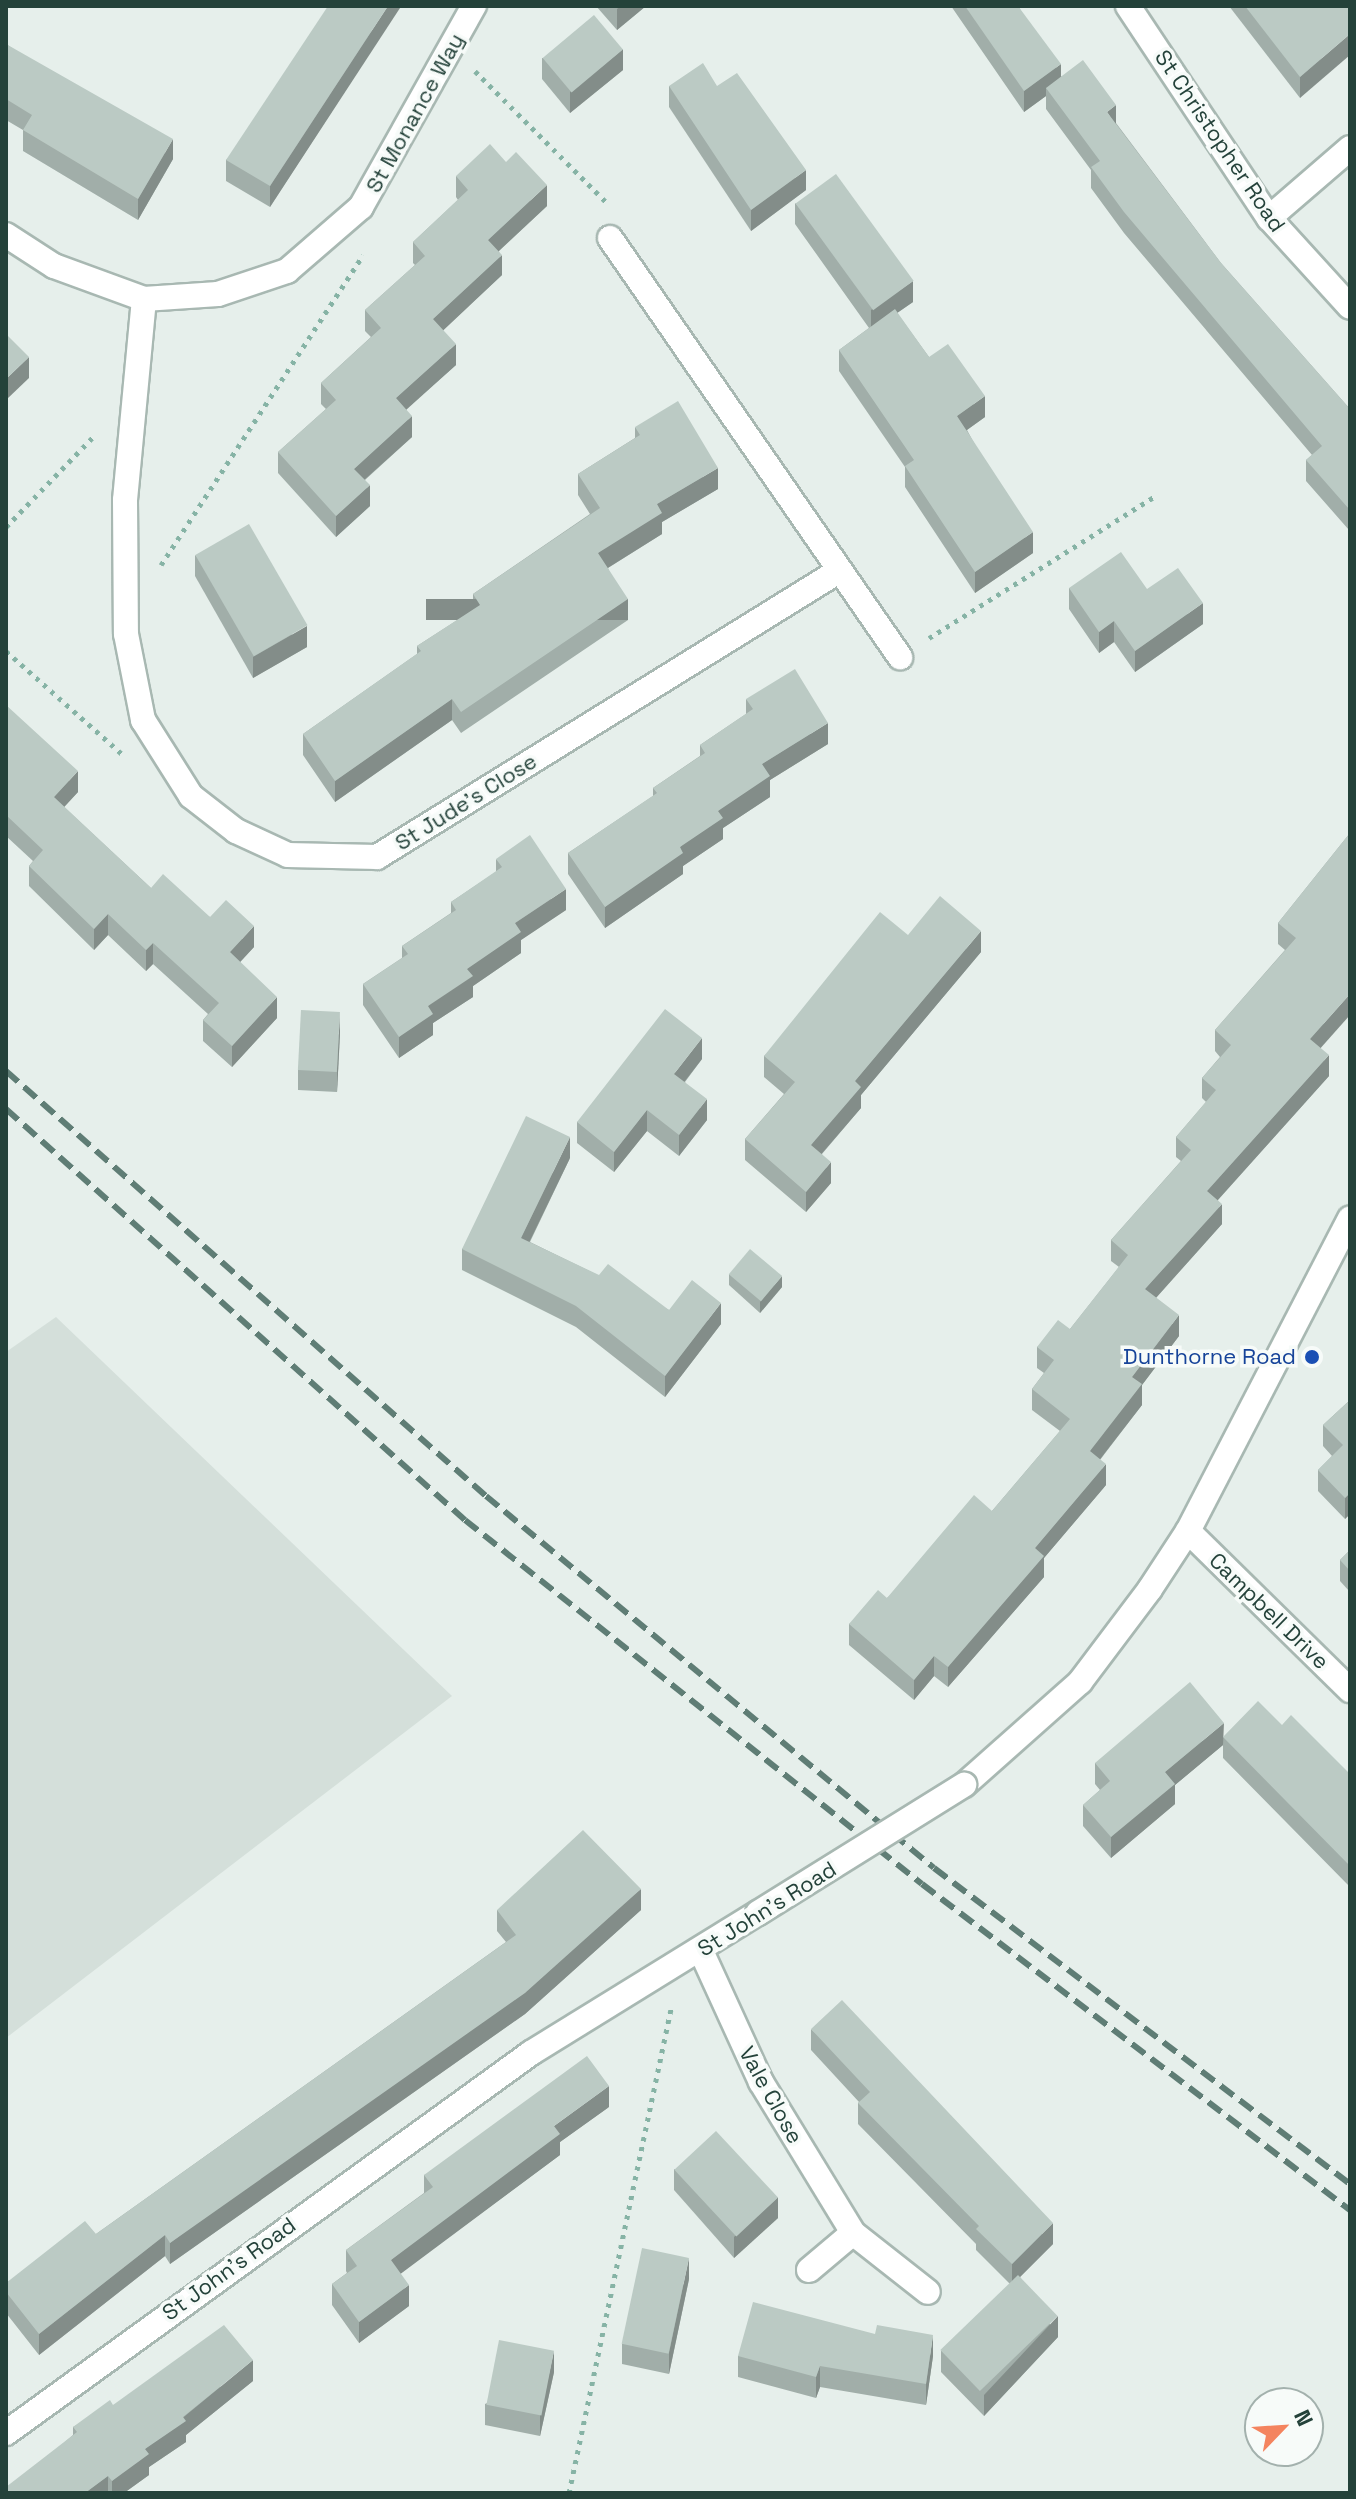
<!DOCTYPE html>
<html>
<head>
<meta charset="utf-8">
<style>
  body { margin:0 }
  #map { position:relative; width:1356px; height:2499px; overflow:hidden; background:#e6efeb; font-family:"Space Grotesk",sans-serif }
  div>[style] { position:absolute }
  [style*='--x'] { left:calc(var(--x)*1px); top:calc(var(--y)*1px); width:calc(var(--w)*1px); rotate:calc(var(--a)*1deg) }
  .built>* { inset:0; background:#d4dfda }
  .path>* { height:5px; margin-top:-2.5px; transform-origin:0; background:repeating-linear-gradient(90deg,#86b3a5 0 4px,transparent 0 10px) }
  .roads { filter:drop-shadow(2px 0 #a8b8b2) drop-shadow(-2px 0 #a8b8b2) drop-shadow(0 2px #a8b8b2) drop-shadow(0 -2px #a8b8b2) }
  .minor>* { height:24px; margin:-12px; padding:0 12px; transform-origin:12px; border-radius:12px; background:#fff }
  .rail>* { height:6px; margin-top:-3px; transform-origin:0; background:repeating-linear-gradient(90deg,#5f7d75 0 16px,transparent 0 24px) }
  .bridges { filter:drop-shadow(2px 0 #a8b8b2) drop-shadow(-2px 0 #a8b8b2) drop-shadow(0 2px #a8b8b2) drop-shadow(0 -2px #a8b8b2) }
  .minor-bridge>* { height:24px; margin:-12px; padding:0 12px; transform-origin:12px; border-radius:12px; background:#fff }
  .wall>* { inset:0; background:#a1aea9 }
  .shaded-wall>* { inset:0; background:#838d89; transform-origin:0 0 }
  .building>* { inset:0; background:#bbcac4; transform-origin:0 0 }
  .dots>* { width:22px; height:22px; translate:-50% -50%; box-sizing:border-box; border:4px solid #f7fbf9; border-radius:50% }
  span { translate:-50% -50%; white-space:nowrap; text-align:center; line-height:1.15; -webkit-text-stroke:7px #f7fbf9; paint-order:stroke }
  .street-label { font-size:22px; color:#24423a }
  .transit-label { font-size:22px; color:#164399 }
  .right { translate:-100% -50%; text-align:right }
  .frame { position:absolute; inset:0; border:8px solid #24423a; pointer-events:none }
  .north { position:absolute; left:1244px; top:2387px; width:80px; height:80px; box-sizing:border-box; background:#f7fbf9; border:2px solid #a3b1ad; border-radius:50%; rotate:65deg; font-size:22px; font-weight:700; line-height:32px; text-align:center; color:#24423a }
  .north::after { content:''; display:block; margin:auto; width:28px; height:36px; background:#f4845f; clip-path:polygon(50% 0,100% 100%,50% 72%,0 100%) }
</style>
</head>
<body>
<div id="map">
  <div class="built">
    <i style="clip-path:polygon(56px 1317px,452px 1696px,6px 2038px,6px 1352px)"></i>
  </div>
  <div class="path">
    <i style="--x:475;--y:71;--w:190;--a:45"></i>
    <i style="--x:6;--y:527;--w:127;--a:-46"></i>
    <i style="--x:161;--y:565;--w:370;--a:-56.9"></i>
    <i style="--x:929;--y:638;--w:267;--a:-32.1"></i>
    <i style="--x:6;--y:651;--w:155;--a:41.6"></i>
    <i style="--x:569;--y:2493;--w:495;--a:-78.1"></i>
  </div>
  <div class="roads">
    <div class="minor">
      <i style="--x:1128;--y:6;--w:255;--a:56.4"></i>
      <i style="--x:1269;--y:218;--w:120;--a:47.7"></i>
      <i style="--x:1269;--y:218;--w:107;--a:-40.8"></i>
      <i style="--x:6;--y:235;--w:57;--a:32.9"></i>
      <i style="--x:54;--y:266;--w:96;--a:20.1"></i>
      <i style="--x:144;--y:299;--w:74;--a:-3.9"></i>
      <i style="--x:218;--y:294;--w:73;--a:-18.4"></i>
      <i style="--x:287;--y:271;--w:98;--a:-40.9"></i>
      <i style="--x:361;--y:207;--w:231;--a:-60.7"></i>
      <i style="--x:610;--y:238;--w:510;--a:55.31"></i>
      <i style="--x:144;--y:299;--w:202;--a:95.4"></i>
      <i style="--x:125;--y:500;--w:134;--a:89.6"></i>
      <i style="--x:126;--y:634;--w:88;--a:78.8"></i>
      <i style="--x:143;--y:720;--w:90;--a:57.7"></i>
      <i style="--x:191;--y:796;--w:57;--a:37.9"></i>
      <i style="--x:236;--y:831;--w:57;--a:24.8"></i>
      <i style="--x:288;--y:855;--w:89;--a:1.3"></i>
      <i style="--x:377;--y:857;--w:541;--a:-31.78"></i>
      <i style="--x:1188;--y:1531;--w:227;--a:44.5"></i>
      <i style="--x:964;--y:1785;--w:155;--a:-41.6"></i>
      <i style="--x:1080;--y:1682;--w:116;--a:-53"></i>
      <i style="--x:1150;--y:1589;--w:69;--a:-56.8"></i>
      <i style="--x:1188;--y:1531;--w:352;--a:-62.6"></i>
      <i style="--x:701;--y:1951;--w:144;--a:65.4"></i>
      <i style="--x:761;--y:2082;--w:177;--a:58.6"></i>
      <i style="--x:853;--y:2233;--w:95;--a:38.2"></i>
      <i style="--x:809;--y:2270;--w:57;--a:-40.1"></i>
      <i style="--x:6;--y:2433;--w:648;--a:-35.9"></i>
      <i style="--x:531;--y:2053;--w:267;--a:-31.7"></i>
    </div>
  </div>
  <div class="rail">
    <i style="--x:6;--y:1071;--w:641;--a:41.52"></i>
    <i style="--x:486;--y:1496;--w:582;--a:39.7"></i>
    <i style="--x:934;--y:1868;--w:522;--a:37.22"></i>
    <i style="--x:6;--y:1109;--w:616;--a:41.84"></i>
    <i style="--x:465;--y:1520;--w:584;--a:38.54"></i>
    <i style="--x:922;--y:1884;--w:538;--a:37.3"></i>
  </div>
  <div class="bridges">
    <div class="minor-bridge">
      <i style="--x:758;--y:1913;--w:243;--a:-31.9"></i>
    </div>
  </div>
  <div class="wall">
    <i style="clip-path:polygon(400px 6px,270px 207px,226px 181px,226px 160px)"></i>
    <i style="clip-path:polygon(596px 6px,646px 6px,617px 30px)"></i>
    <i style="clip-path:polygon(951px 6px,1018px 6px,1061px 76px,1116px 123px,1221px 263px,1350px 409px,1350px 529px,1349px 530px,1306px 481px,1306px 460px,1312px 455px,1124px 233px,1091px 188px,1091px 170px,1046px 109px,1046px 96px,1024px 112px)"></i>
    <i style="clip-path:polygon(1229px 6px,1350px 6px,1300px 98px)"></i>
    <i style="clip-path:polygon(6px 44px,173px 159px,138px 220px,23px 151px,23px 130px,6px 120px)"></i>
    <i style="clip-path:polygon(542px 58px,623px 70px,570px 113px,542px 79px)"></i>
    <i style="clip-path:polygon(669px 86px,717px 86px,806px 190px,751px 231px,669px 107px)"></i>
    <i style="clip-path:polygon(456px 176px,547px 206px,499px 251px,502px 275px,443px 330px,456px 365px,406px 409px,412px 437px,365px 480px,370px 506px,336px 537px,278px 473px,278px 452px,326px 409px,321px 404px,321px 383px,371px 337px,365px 331px,365px 310px,415px 265px,413px 263px,413px 242px,458px 200px,456px 197px)"></i>
    <i style="clip-path:polygon(795px 203px,913px 302px,897px 313px,929px 357px,985px 417px,967px 430px,1033px 553px,975px 593px,905px 487px,905px 467px,839px 371px,839px 350px,869px 328px,795px 224px)"></i>
    <i style="clip-path:polygon(635px 427px,718px 489px,662px 522px,662px 534px,608px 568px,628px 620px,461px 733px,452px 720px,335px 802px,303px 755px,303px 734px,417px 654px,417px 646px,473px 610px,473px 594px,590px 514px,578px 495px,578px 474px,635px 438px)"></i>
    <i style="clip-path:polygon(195px 555px,307px 647px,253px 678px,195px 576px)"></i>
    <i style="clip-path:polygon(1069px 588px,1147px 589px,1203px 624px,1135px 672px,1114px 642px,1099px 653px,1069px 609px)"></i>
    <i style="clip-path:polygon(746px 699px,828px 744px,770px 780px,770px 797px,723px 828px,723px 839px,683px 866px,683px 874px,605px 928px,568px 874px,568px 853px,653px 796px,653px 788px,700px 756px,700px 745px,746px 714px)"></i>
    <i style="clip-path:polygon(6px 705px,78px 792px,64px 807px,151px 888px,210px 917px,254px 947px,240px 962px,277px 1018px,232px 1067px,203px 1041px,203px 1020px,208px 1014px,153px 964px,146px 971px,108px 935px,94px 950px,29px 886px,29px 866px,33px 861px,6px 836px)"></i>
    <i style="clip-path:polygon(1350px 833px,1320px 1048px,1329px 1076px,1218px 1200px,1222px 1224px,1156px 1298px,1179px 1336px,1142px 1385px,1142px 1405px,1100px 1460px,1106px 1485px,1044px 1558px,1044px 1577px,948px 1687px,934px 1676px,914px 1700px,849px 1645px,849px 1624px,887px 1598px,992px 1511px,1060px 1431px,1032px 1410px,1032px 1389px,1044px 1373px,1037px 1368px,1037px 1347px,1070px 1329px,1119px 1267px,1111px 1261px,1111px 1240px,1181px 1161px,1176px 1157px,1176px 1137px,1206px 1102px,1202px 1098px,1202px 1078px,1220px 1057px,1215px 1051px,1215px 1030px,1285px 950px,1278px 944px,1278px 923px)"></i>
    <i style="clip-path:polygon(496px 859px,566px 910px,521px 940px,521px 953px,473px 986px,473px 997px,433px 1023px,433px 1035px,399px 1058px,363px 1005px,363px 984px,402px 958px,402px 946px,451px 913px,451px 902px,496px 872px)"></i>
    <i style="clip-path:polygon(908px 935px,981px 952px,861px 1095px,861px 1108px,822px 1154px,831px 1183px,806px 1212px,745px 1160px,745px 1139px,784px 1094px,764px 1077px,764px 1056px)"></i>
    <i style="clip-path:polygon(340px 1033px,337px 1092px,298px 1090px,298px 1070px)"></i>
    <i style="clip-path:polygon(702px 1059px,685px 1082px,707px 1120px,679px 1156px,647px 1131px,614px 1172px,577px 1143px,577px 1122px)"></i>
    <i style="clip-path:polygon(570px 1158px,530px 1242px,669px 1310px,721px 1324px,665px 1397px,576px 1327px,462px 1270px,462px 1249px)"></i>
    <i style="clip-path:polygon(729px 1274px,782px 1287px,760px 1313px,729px 1285px)"></i>
    <i style="clip-path:polygon(1350px 1400px,1350px 1514px,1345px 1519px,1318px 1491px,1318px 1470px,1332px 1456px,1323px 1446px,1323px 1425px)"></i>
    <i style="clip-path:polygon(1350px 1550px,1350px 1592px,1340px 1581px,1340px 1560px)"></i>
    <i style="clip-path:polygon(1282px 1725px,1350px 1774px,1350px 1887px,1223px 1758px,1223px 1745px,1175px 1785px,1175px 1804px,1111px 1858px,1083px 1826px,1083px 1805px,1100px 1790px,1095px 1784px,1095px 1763px)"></i>
    <i style="clip-path:polygon(497px 1910px,641px 1910px,525px 2014px,170px 2264px,165px 2256px,39px 2355px,6px 2313px,6px 2283px,96px 2234px,506px 1942px,497px 1931px)"></i>
    <i style="clip-path:polygon(811px 2029px,1053px 2244px,1020px 2277px,1058px 2337px,984px 2416px,941px 2372px,941px 2351px,1010px 2284px,976px 2250px,976px 2244px,858px 2124px,858px 2103px,859px 2102px,811px 2050px)"></i>
    <i style="clip-path:polygon(609px 2107px,560px 2142px,560px 2155px,400px 2273px,409px 2306px,359px 2343px,332px 2305px,332px 2284px,347px 2273px,346px 2271px,346px 2250px,424px 2193px,424px 2175px)"></i>
    <i style="clip-path:polygon(674px 2169px,778px 2218px,734px 2258px,674px 2190px)"></i>
    <i style="clip-path:polygon(689px 2279px,669px 2374px,622px 2364px,622px 2344px)"></i>
    <i style="clip-path:polygon(738px 2356px,933px 2356px,926px 2405px,820px 2387px,816px 2398px,738px 2377px)"></i>
    <i style="clip-path:polygon(554px 2372px,540px 2436px,485px 2425px,485px 2404px)"></i>
    <i style="clip-path:polygon(253px 2381px,186px 2435px,186px 2442px,149px 2467px,149px 2475px,124px 2493px,6px 2493px,73px 2435px,73px 2427px,113px 2405px)"></i>
  </div>
  <div class="shaded-wall">
    <i style="clip-path:polygon(388px 6px,400px 6px,400px 8px,270px 207px,270px 186px)"></i>
    <i style="clip-path:polygon(621px 6px,646px 6px,617px 30px,617px 9px)"></i>
    <i style="clip-path:polygon(1350px 34px,1350px 55px,1300px 98px,1300px 77px)"></i>
    <i style="clip-path:polygon(623px 49px,623px 70px,570px 113px,570px 92px)"></i>
    <i style="clip-path:polygon(1061px 64px,1061px 85px,1046px 88px,1046px 96px,1024px 112px,1024px 91px)"></i>
    <i style="clip-path:polygon(1116px 105px,1116px 126px,1107px 112px)"></i>
    <i style="clip-path:polygon(173px 139px,173px 159px,138px 220px,138px 199px)"></i>
    <i style="clip-path:polygon(806px 170px,806px 190px,751px 231px,751px 210px)"></i>
    <i style="clip-path:polygon(547px 185px,547px 206px,488px 261px,488px 240px)"></i>
    <i style="clip-path:polygon(502px 255px,502px 275px,433px 340px,433px 319px)"></i>
    <i style="clip-path:polygon(913px 281px,913px 302px,871px 331px,871px 310px)"></i>
    <i style="clip-path:polygon(456px 344px,456px 365px,396px 419px,396px 398px)"></i>
    <i style="clip-path:polygon(29px 357px,29px 378px,6px 400px,6px 379px)"></i>
    <i style="clip-path:polygon(985px 396px,985px 417px,957px 437px,957px 416px)"></i>
    <i style="clip-path:polygon(412px 416px,412px 437px,354px 489px,354px 469px)"></i>
    <i style="clip-path:polygon(718px 468px,718px 489px,662px 522px,662px 534px,598px 574px,598px 553px,657px 504px)"></i>
    <i style="clip-path:polygon(370px 485px,370px 506px,336px 537px,336px 516px)"></i>
    <i style="left:1350px;top:508px;width:21px;height:1px;rotate:90deg"></i>
    <i style="clip-path:polygon(1033px 532px,1033px 553px,975px 593px,975px 572px)"></i>
    <i style="left:628px;top:599px;width:21px;height:202px;rotate:90deg"></i>
    <i style="clip-path:polygon(1203px 603px,1203px 624px,1135px 672px,1135px 651px)"></i>
    <i style="clip-path:polygon(1114px 621px,1114px 642px,1099px 653px,1099px 632px)"></i>
    <i style="clip-path:polygon(307px 626px,307px 647px,253px 678px,253px 657px)"></i>
    <i style="clip-path:polygon(452px 699px,452px 720px,335px 802px,335px 781px)"></i>
    <i style="clip-path:polygon(828px 723px,828px 744px,770px 780px,770px 797px,723px 828px,723px 839px,683px 866px,683px 874px,605px 928px,605px 907px,680px 847px,718px 811px,762px 764px)"></i>
    <i style="clip-path:polygon(78px 771px,78px 792px,54px 818px,54px 797px)"></i>
    <i style="clip-path:polygon(566px 889px,566px 910px,521px 940px,521px 953px,473px 986px,473px 997px,433px 1023px,433px 1035px,399px 1058px,399px 1037px,428px 1006px,515px 923px)"></i>
    <i style="clip-path:polygon(108px 914px,108px 935px,94px 950px,94px 929px)"></i>
    <i style="clip-path:polygon(254px 926px,254px 947px,230px 973px,230px 952px)"></i>
    <i style="clip-path:polygon(981px 931px,981px 952px,861px 1095px,861px 1108px,811px 1166px,811px 1145px,855px 1081px)"></i>
    <i style="clip-path:polygon(153px 943px,153px 964px,146px 971px,146px 950px)"></i>
    <i style="clip-path:polygon(1350px 994px,1350px 1015px,1310px 1060px,1310px 1039px)"></i>
    <i style="clip-path:polygon(277px 997px,277px 1018px,232px 1067px,232px 1046px)"></i>
    <i style="clip-path:polygon(340px 1012px,340px 1033px,337px 1092px,337px 1071px)"></i>
    <i style="clip-path:polygon(702px 1038px,702px 1059px,674px 1095px,674px 1074px)"></i>
    <i style="clip-path:polygon(1329px 1055px,1329px 1076px,1207px 1212px,1207px 1191px)"></i>
    <i style="clip-path:polygon(707px 1099px,707px 1120px,679px 1156px,679px 1135px)"></i>
    <i style="clip-path:polygon(647px 1110px,647px 1131px,614px 1172px,614px 1152px)"></i>
    <i style="clip-path:polygon(570px 1137px,570px 1158px,521px 1259px,521px 1238px)"></i>
    <i style="clip-path:polygon(831px 1162px,831px 1183px,806px 1212px,806px 1192px)"></i>
    <i style="clip-path:polygon(1222px 1204px,1222px 1224px,1145px 1310px,1145px 1289px)"></i>
    <i style="clip-path:polygon(782px 1276px,782px 1287px,760px 1313px,760px 1302px)"></i>
    <i style="clip-path:polygon(721px 1303px,721px 1324px,665px 1397px,665px 1376px)"></i>
    <i style="clip-path:polygon(1179px 1315px,1179px 1336px,1142px 1385px,1142px 1405px,1090px 1472px,1090px 1451px,1132px 1377px)"></i>
    <i style="clip-path:polygon(1106px 1464px,1106px 1485px,1044px 1558px,1044px 1577px,948px 1687px,948px 1667px,1035px 1548px)"></i>
    <i style="clip-path:polygon(1350px 1493px,1350px 1514px,1345px 1519px,1345px 1498px)"></i>
    <i style="clip-path:polygon(934px 1656px,934px 1676px,914px 1700px,914px 1680px)"></i>
    <i style="clip-path:polygon(1224px 1723px,1223px 1745px,1175px 1785px,1175px 1804px,1111px 1858px,1111px 1837px,1165px 1772px)"></i>
    <i style="clip-path:polygon(641px 1889px,641px 1910px,525px 2014px,170px 2264px,170px 2243px)"></i>
    <i style="clip-path:polygon(609px 2086px,609px 2107px,560px 2142px,560px 2155px,391px 2281px,391px 2260px,554px 2126px)"></i>
    <i style="clip-path:polygon(778px 2197px,778px 2218px,734px 2258px,734px 2237px)"></i>
    <i style="clip-path:polygon(1053px 2223px,1053px 2244px,1012px 2285px,1012px 2264px)"></i>
    <i style="clip-path:polygon(165px 2235px,165px 2256px,39px 2355px,39px 2334px)"></i>
    <i style="clip-path:polygon(689px 2258px,689px 2279px,669px 2374px,669px 2353px)"></i>
    <i style="clip-path:polygon(409px 2285px,409px 2306px,359px 2343px,359px 2322px)"></i>
    <i style="clip-path:polygon(1058px 2316px,1058px 2337px,984px 2416px,984px 2395px)"></i>
    <i style="clip-path:polygon(933px 2335px,933px 2356px,926px 2405px,926px 2384px)"></i>
    <i style="clip-path:polygon(554px 2351px,554px 2372px,540px 2436px,540px 2415px)"></i>
    <i style="clip-path:polygon(253px 2360px,253px 2381px,186px 2435px,186px 2442px,149px 2467px,149px 2475px,124px 2493px,112px 2493px,112px 2481px,145px 2449px)"></i>
    <i style="clip-path:polygon(820px 2366px,820px 2387px,816px 2398px,816px 2377px)"></i>
    <i style="clip-path:polygon(108px 2476px,108px 2493px,85px 2493px)"></i>
  </div>
  <div class="building">
    <i style="clip-path:polygon(328px 6px,388px 6px,270px 186px,226px 160px)"></i>
    <i style="clip-path:polygon(965px 6px,1018px 6px,1061px 64px,1024px 91px)"></i>
    <i style="clip-path:polygon(1245px 6px,1350px 6px,1350px 34px,1300px 77px)"></i>
    <i style="left:594px;top:15px;width:45px;height:67px;rotate:50deg"></i>
    <i style="clip-path:polygon(6px 44px,173px 139px,138px 199px,23px 130px,32px 115px,6px 99px)"></i>
    <i style="clip-path:polygon(1083px 60px,1116px 105px,1107px 112px,1221px 263px,1350px 409px,1350px 508px,1349px 509px,1306px 460px,1322px 446px,1124px 212px,1091px 167px,1100px 161px,1046px 88px)"></i>
    <i style="clip-path:polygon(703px 63px,717px 86px,737px 73px,806px 170px,751px 210px,669px 86px)"></i>
    <i style="clip-path:polygon(490px 144px,506px 162px,516px 152px,547px 185px,488px 240px,502px 255px,433px 319px,456px 344px,396px 398px,412px 416px,354px 469px,370px 485px,336px 516px,278px 452px,336px 400px,321px 383px,381px 328px,365px 310px,425px 256px,413px 242px,468px 190px,456px 176px)"></i>
    <i style="left:836px;top:174px;width:132px;height:50px;rotate:54deg"></i>
    <i style="clip-path:polygon(895px 309px,929px 357px,948px 344px,985px 396px,957px 416px,1033px 532px,975px 572px,905px 466px,914px 460px,839px 350px)"></i>
    <i style="clip-path:polygon(6px 334px,29px 357px,6px 379px)"></i>
    <i style="clip-path:polygon(678px 401px,718px 468px,657px 504px,662px 513px,598px 553px,628px 599px,461px 712px,452px 699px,335px 781px,303px 734px,421px 651px,417px 646px,480px 605px,473px 594px,600px 508px,578px 474px,640px 435px,635px 427px)"></i>
    <i style="left:249px;top:524px;width:117px;height:62px;rotate:60deg"></i>
    <i style="clip-path:polygon(1121px 552px,1147px 589px,1178px 568px,1203px 603px,1135px 651px,1114px 621px,1099px 632px,1069px 588px)"></i>
    <i style="clip-path:polygon(795px 669px,828px 723px,762px 764px,770px 776px,718px 811px,723px 818px,680px 847px,683px 853px,605px 907px,568px 853px,657px 793px,653px 788px,705px 753px,700px 745px,753px 709px,746px 699px)"></i>
    <i style="clip-path:polygon(6px 705px,78px 771px,54px 797px,151px 888px,163px 874px,210px 917px,226px 900px,254px 926px,230px 952px,277px 997px,232px 1046px,203px 1020px,219px 1003px,153px 943px,146px 950px,108px 914px,94px 929px,29px 866px,43px 850px,6px 815px)"></i>
    <i style="clip-path:polygon(1350px 833px,1350px 994px,1310px 1039px,1329px 1055px,1207px 1191px,1222px 1204px,1145px 1289px,1179px 1315px,1132px 1377px,1142px 1384px,1090px 1451px,1106px 1464px,1035px 1548px,1044px 1556px,948px 1667px,934px 1656px,914px 1680px,849px 1624px,878px 1590px,887px 1598px,974px 1495px,992px 1511px,1070px 1419px,1032px 1389px,1054px 1360px,1037px 1347px,1058px 1320px,1070px 1329px,1128px 1255px,1111px 1240px,1191px 1150px,1176px 1137px,1216px 1090px,1202px 1078px,1231px 1045px,1215px 1030px,1296px 938px,1278px 923px)"></i>
    <i style="clip-path:polygon(530px 835px,566px 889px,515px 923px,521px 932px,467px 969px,473px 976px,428px 1006px,433px 1014px,399px 1037px,363px 984px,408px 954px,402px 946px,456px 910px,451px 902px,502px 867px,496px 859px)"></i>
    <i style="clip-path:polygon(940px 896px,981px 931px,855px 1081px,861px 1087px,811px 1145px,831px 1162px,806px 1192px,745px 1139px,795px 1082px,764px 1056px,880px 912px,908px 935px)"></i>
    <i style="clip-path:polygon(665px 1009px,702px 1038px,674px 1074px,707px 1099px,679px 1135px,647px 1110px,614px 1152px,577px 1122px)"></i>
    <i style="left:301px;top:1010px;width:39px;height:60px;rotate:3deg"></i>
    <i style="clip-path:polygon(526px 1116px,570px 1137px,521px 1238px,599px 1275px,608px 1264px,669px 1310px,692px 1280px,721px 1303px,665px 1376px,576px 1306px,462px 1249px)"></i>
    <i style="left:750px;top:1249px;width:42px;height:33px;rotate:40deg"></i>
    <i style="clip-path:polygon(1350px 1400px,1350px 1493px,1345px 1498px,1318px 1470px,1343px 1445px,1323px 1425px)"></i>
    <i style="clip-path:polygon(1350px 1550px,1350px 1571px,1340px 1560px)"></i>
    <i style="clip-path:polygon(1190px 1682px,1224px 1723px,1165px 1772px,1175px 1784px,1111px 1837px,1083px 1805px,1110px 1781px,1095px 1763px)"></i>
    <i style="clip-path:polygon(1258px 1701px,1282px 1725px,1291px 1715px,1350px 1774px,1350px 1866px,1223px 1737px)"></i>
    <i style="clip-path:polygon(583px 1830px,641px 1889px,525px 1993px,170px 2243px,165px 2235px,39px 2334px,6px 2292px,6px 2283px,85px 2221px,96px 2234px,516px 1935px,497px 1910px)"></i>
    <i style="clip-path:polygon(842px 2000px,1053px 2223px,1012px 2264px,976px 2229px,979px 2226px,858px 2103px,870px 2092px,811px 2029px)"></i>
    <i style="clip-path:polygon(587px 2056px,609px 2086px,554px 2126px,560px 2134px,391px 2260px,409px 2285px,359px 2322px,332px 2284px,357px 2266px,346px 2250px,433px 2187px,424px 2175px)"></i>
    <i style="left:716px;top:2131px;width:91px;height:57px;rotate:47deg"></i>
    <i style="left:642px;top:2248px;width:48px;height:98px;rotate:12deg"></i>
    <i style="left:1018px;top:2275px;width:57px;height:108px;rotate:46deg"></i>
    <i style="clip-path:polygon(753px 2302px,875px 2334px,877px 2325px,933px 2335px,926px 2384px,820px 2366px,816px 2377px,738px 2356px)"></i>
    <i style="clip-path:polygon(224px 2325px,253px 2360px,183px 2417px,186px 2421px,145px 2449px,149px 2454px,112px 2481px,108px 2476px,85px 2493px,6px 2493px,6px 2487px,77px 2432px,73px 2427px,110px 2400px,113px 2405px)"></i>
    <i style="left:499px;top:2340px;width:56px;height:66px;rotate:11deg"></i>
  </div>
  <div class="dots">
    <i style="left:1312px;top:1357px;background:#1a4fb4"></i>
  </div>
  <div class="street-label">
    <span style="left:415px;top:113px;rotate:-61deg">St Monance Way</span>
    <span style="left:1220px;top:141px;rotate:56deg">St Christopher Road</span>
    <span style="left:466px;top:802px;rotate:-32deg">St Jude's Close</span>
    <span style="left:1269px;top:1611px;rotate:44deg">Campbell Drive</span>
    <span style="left:767px;top:1909px;rotate:-32deg">St John's Road</span>
    <span style="left:771px;top:2095px;rotate:61deg">Vale Close</span>
    <span style="left:229px;top:2269px;rotate:-36deg">St John's Road</span>
  </div>
  <div class="transit-label">
    <span class="right" style="left:1296px;top:1357px">Dunthorne Road</span>
  </div>
  <div class="frame"></div>
  <div class="north">N</div>
</div>
</body>
</html>
